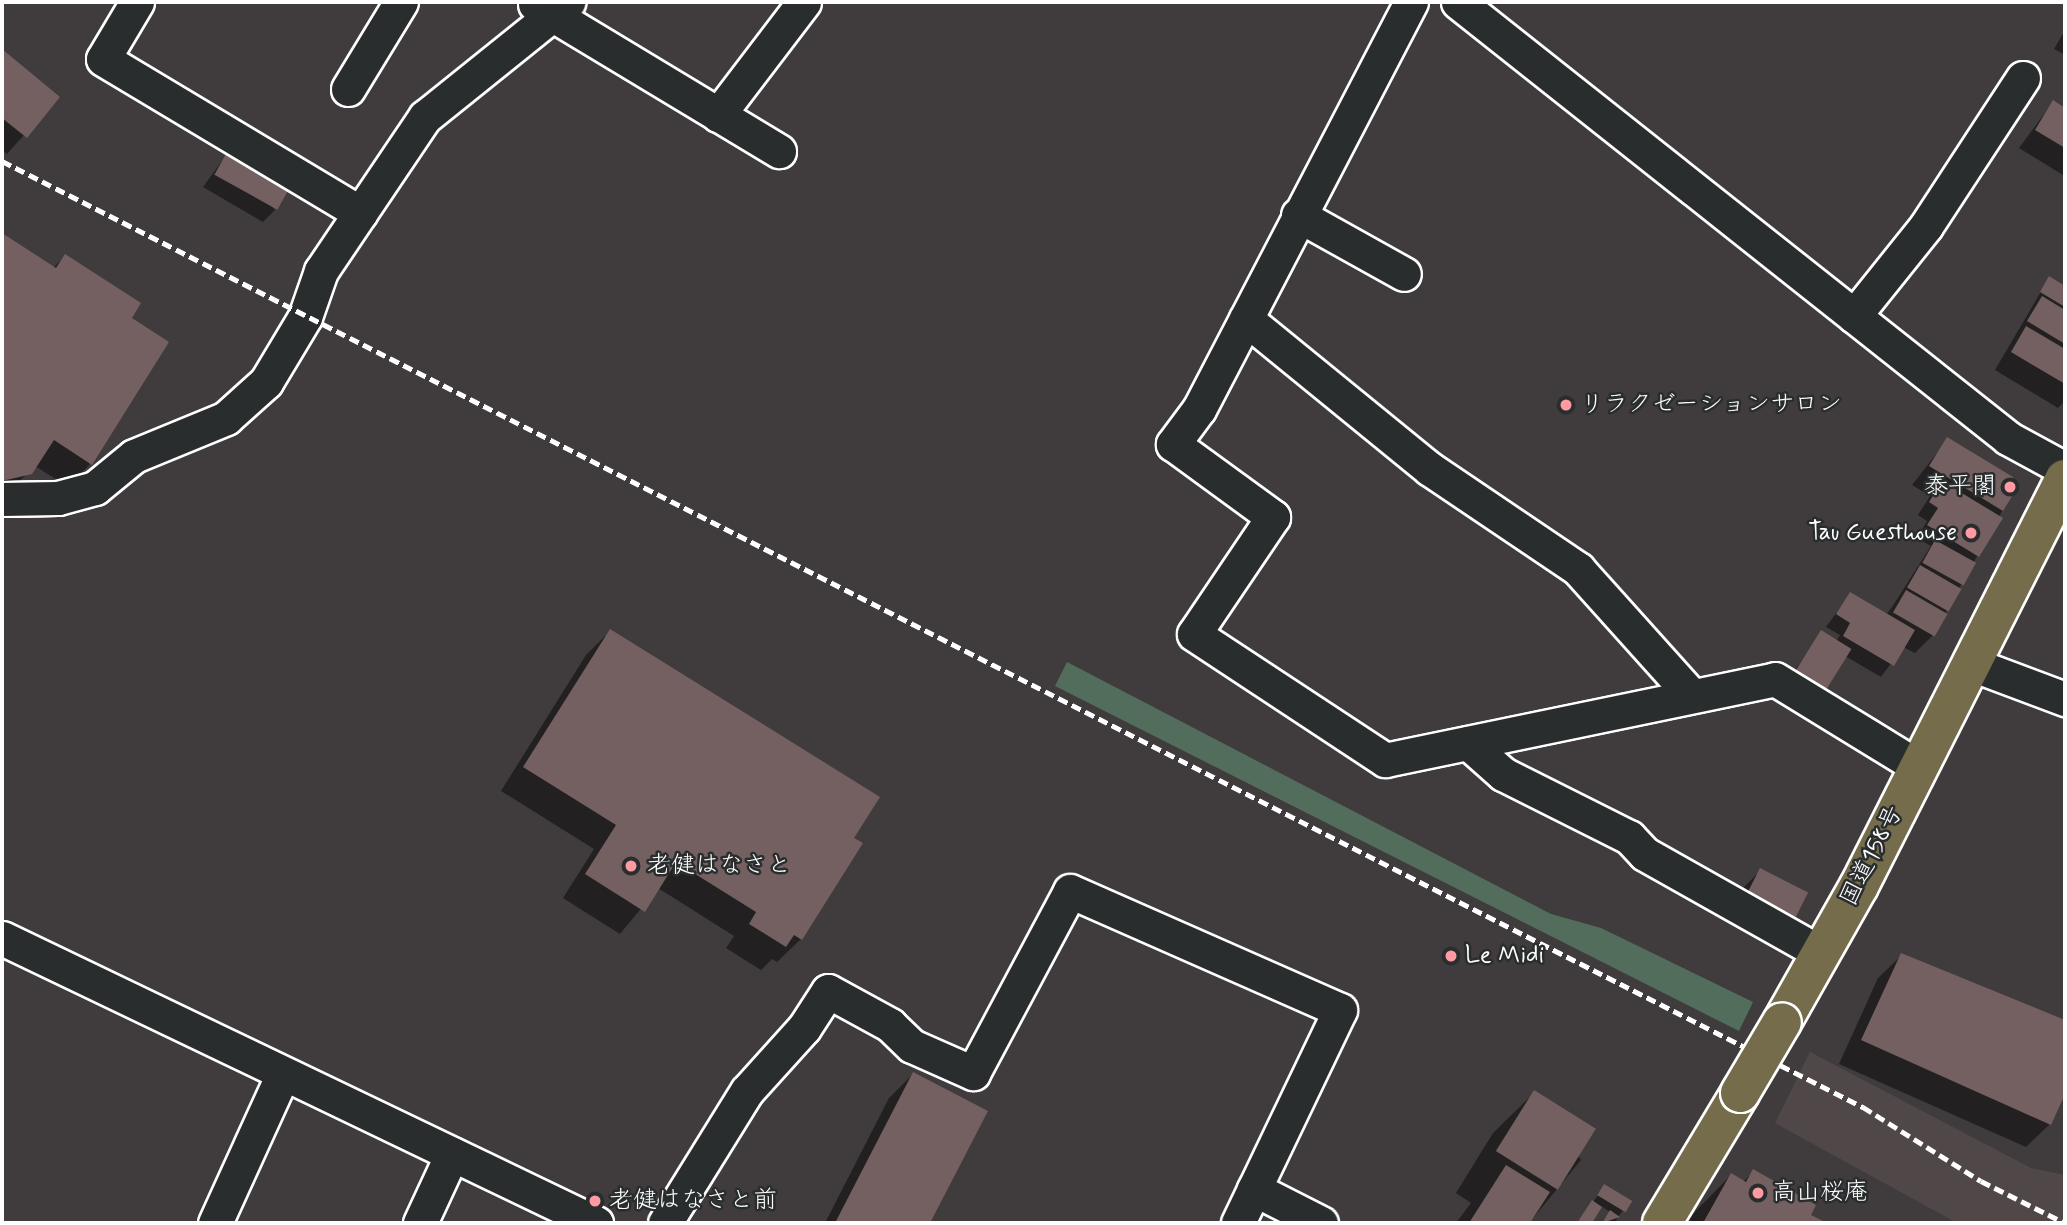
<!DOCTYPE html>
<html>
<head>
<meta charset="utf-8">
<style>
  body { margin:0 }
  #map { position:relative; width:2067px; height:1225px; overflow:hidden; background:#403c3d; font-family:Mynerve,"Klee One",sans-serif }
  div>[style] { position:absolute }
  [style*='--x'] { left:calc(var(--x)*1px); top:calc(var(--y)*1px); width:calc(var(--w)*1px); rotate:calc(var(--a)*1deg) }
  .built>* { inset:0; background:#504748 }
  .green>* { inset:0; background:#536d5c }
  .shadow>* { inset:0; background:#0007 }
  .building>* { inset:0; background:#746060; transform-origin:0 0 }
  .roads { filter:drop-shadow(2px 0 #fff) drop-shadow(-2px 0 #fff) drop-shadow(0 2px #fff) drop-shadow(0 -2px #fff) }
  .minor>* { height:33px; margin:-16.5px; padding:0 16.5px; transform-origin:16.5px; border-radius:16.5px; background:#2a2d2e }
  .highway>* { height:38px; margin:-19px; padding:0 19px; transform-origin:19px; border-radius:19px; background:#746c4b }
  .rail>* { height:5px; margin-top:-2.5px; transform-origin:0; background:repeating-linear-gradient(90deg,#fff 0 10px,transparent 0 15px) }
  .bridges { filter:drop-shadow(2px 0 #fff) drop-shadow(-2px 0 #fff) drop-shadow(0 2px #fff) drop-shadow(0 -2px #fff) }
  .highway-bridge>* { height:38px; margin:-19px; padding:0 19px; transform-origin:19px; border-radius:19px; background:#746c4b }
  .dots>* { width:19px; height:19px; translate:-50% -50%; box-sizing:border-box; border:4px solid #2a2d2e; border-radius:50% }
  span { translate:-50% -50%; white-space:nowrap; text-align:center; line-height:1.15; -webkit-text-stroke:5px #2a2d2e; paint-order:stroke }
  .poi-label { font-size:24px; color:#fff }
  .left { translate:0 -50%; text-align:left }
  .right { translate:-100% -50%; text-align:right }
  .street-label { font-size:24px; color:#fff }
  .frame { position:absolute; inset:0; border:4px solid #fff; pointer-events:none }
</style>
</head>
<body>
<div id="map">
  <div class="built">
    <i style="clip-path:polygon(1810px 1052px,2031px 1168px,2065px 1175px,2065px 1223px,1957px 1223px,1775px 1123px)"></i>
  </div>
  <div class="green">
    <i style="clip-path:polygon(1067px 662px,1551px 914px,1601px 928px,1753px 1002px,1739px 1031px,1055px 686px)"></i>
  </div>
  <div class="shadow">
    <i style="clip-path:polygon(2065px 30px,2065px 55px,2054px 49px)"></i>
    <i style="clip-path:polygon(2px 51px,58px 97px,7px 154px,2px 150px)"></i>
    <i style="clip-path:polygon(2053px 102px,2065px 110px,2063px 175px,2019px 148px)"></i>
    <i style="clip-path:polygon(227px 154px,275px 210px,263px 222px,203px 187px)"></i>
    <i style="clip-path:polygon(2px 235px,53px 268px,65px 256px,130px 319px,91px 463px,68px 487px,35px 466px,2px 498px)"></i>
    <i style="clip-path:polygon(2049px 278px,2065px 286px,2065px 401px,2058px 408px,1995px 370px)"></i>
    <i style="clip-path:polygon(1948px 439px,2015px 488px,1933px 635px,1915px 653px,1903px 647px,1881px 677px,1845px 656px,1781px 690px,1821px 633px,1836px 642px,1840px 635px,1826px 627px,1850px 594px,1886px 615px,1892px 607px,1931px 546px,1917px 538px,1927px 521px,1918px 515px,1930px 496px,1912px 485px)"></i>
    <i style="clip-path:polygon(610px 631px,801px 939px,777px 962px,772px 959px,761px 970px,726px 948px,734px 936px,658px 888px,620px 934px,563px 898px,594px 849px,501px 791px,586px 655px)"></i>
    <i style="clip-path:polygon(1761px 870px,1806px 893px,1728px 915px,1743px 888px)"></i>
    <i style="clip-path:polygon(1902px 955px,2065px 1022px,2065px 1090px,2050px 1124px,2026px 1147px,1839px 1064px,1878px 978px)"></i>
    <i style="clip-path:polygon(913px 1074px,985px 1112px,928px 1223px,825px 1223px,889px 1098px)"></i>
    <i style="clip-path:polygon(1535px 1092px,1581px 1160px,1529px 1223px,1456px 1223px,1471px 1203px,1456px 1193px,1493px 1133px)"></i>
    <i style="clip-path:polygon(1753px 1172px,1809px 1215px,1823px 1223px,1684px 1223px,1731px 1175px,1743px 1182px)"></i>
    <i style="clip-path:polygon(1605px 1186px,1629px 1201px,1614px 1223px,1601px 1223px,1610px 1212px,1601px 1206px,1590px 1223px,1577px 1223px)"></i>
  </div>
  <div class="building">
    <i style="clip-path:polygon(2px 49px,60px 97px,27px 138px,2px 118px)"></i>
    <i style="clip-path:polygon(2053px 100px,2065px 108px,2065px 148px,2035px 130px)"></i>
    <i style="left:227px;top:152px;width:72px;height:26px;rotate:29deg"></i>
    <i style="clip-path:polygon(2px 233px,56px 268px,65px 254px,141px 303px,132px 318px,169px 342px,92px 465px,54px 440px,32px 474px,2px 481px)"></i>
    <i style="clip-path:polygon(2049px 276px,2065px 286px,2065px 307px,2040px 292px)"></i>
    <i style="clip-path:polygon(2042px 296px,2065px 310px,2065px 344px,2027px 321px)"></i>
    <i style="clip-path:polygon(2026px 326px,2065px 349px,2065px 384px,2011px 352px)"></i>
    <i style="clip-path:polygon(1947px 437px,2013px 477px,2017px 488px,2003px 511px,1929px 466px)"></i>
    <i style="clip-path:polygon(1942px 481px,2003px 518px,1979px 557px,1927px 525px,1938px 508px,1929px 502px)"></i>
    <i style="left:1935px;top:540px;width:47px;height:26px;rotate:29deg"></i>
    <i style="left:1920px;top:565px;width:48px;height:26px;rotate:30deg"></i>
    <i style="left:1906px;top:590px;width:48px;height:26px;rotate:30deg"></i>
    <i style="clip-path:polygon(1850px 592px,1915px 630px,1894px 666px,1843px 636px,1850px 623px,1836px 614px)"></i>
    <i style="clip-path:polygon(610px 629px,880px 797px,854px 838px,863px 843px,802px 940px,794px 935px,786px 947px,749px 924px,756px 912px,676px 862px,645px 912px,585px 874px,616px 825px,523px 767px)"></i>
    <i style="left:1821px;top:630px;width:36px;height:56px;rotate:32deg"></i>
    <i style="left:1760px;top:868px;width:54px;height:33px;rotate:27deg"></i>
    <i style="clip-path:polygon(1901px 953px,2065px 1020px,2065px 1094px,2051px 1125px,1861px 1040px)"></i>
    <i style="clip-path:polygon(913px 1072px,988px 1111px,930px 1223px,835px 1223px)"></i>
    <i style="left:1534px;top:1090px;width:73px;height:72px;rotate:32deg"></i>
    <i style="clip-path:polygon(1506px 1165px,1550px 1192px,1530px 1223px,1469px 1223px)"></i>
    <i style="clip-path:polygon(1753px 1169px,1816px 1205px,1811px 1215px,1827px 1223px,1703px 1223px,1731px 1173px,1746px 1182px)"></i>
    <i style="left:1604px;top:1184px;width:33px;height:13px;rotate:31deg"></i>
    <i style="clip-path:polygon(1592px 1200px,1602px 1207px,1592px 1223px,1577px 1223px)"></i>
    <i style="clip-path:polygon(1610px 1210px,1620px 1217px,1602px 1223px)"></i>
  </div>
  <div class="roads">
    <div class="minor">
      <i style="--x:137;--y:2;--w:66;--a:120.8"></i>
      <i style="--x:103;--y:59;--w:300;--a:30.9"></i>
      <i style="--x:1411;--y:2;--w:459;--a:117.5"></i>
      <i style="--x:1199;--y:409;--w:44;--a:126.6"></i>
      <i style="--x:1173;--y:444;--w:124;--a:36.1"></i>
      <i style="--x:1273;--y:517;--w:141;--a:124"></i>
      <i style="--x:1194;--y:634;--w:229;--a:33.4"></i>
      <i style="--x:1385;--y:760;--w:398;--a:-11.7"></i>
      <i style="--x:1775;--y:679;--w:167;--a:31.5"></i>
      <i style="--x:1458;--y:2;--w:702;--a:38.4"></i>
      <i style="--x:2008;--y:438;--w:65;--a:28.5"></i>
      <i style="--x:535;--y:4;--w:285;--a:31.1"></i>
      <i style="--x:348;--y:89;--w:102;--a:-58.7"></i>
      <i style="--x:718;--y:115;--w:142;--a:-52.7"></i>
      <i style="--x:1298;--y:215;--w:121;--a:29.1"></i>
      <i style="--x:1854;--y:316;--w:115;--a:-51.3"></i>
      <i style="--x:1926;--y:226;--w:177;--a:-56.8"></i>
      <i style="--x:1246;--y:319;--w:237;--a:39.2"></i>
      <i style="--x:1430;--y:469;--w:179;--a:34"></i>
      <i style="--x:1578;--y:569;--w:168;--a:48.1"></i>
      <i style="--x:2;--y:499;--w:56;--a:-1"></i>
      <i style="--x:58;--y:498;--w:38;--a:-15"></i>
      <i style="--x:95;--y:488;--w:50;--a:-39.4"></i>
      <i style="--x:134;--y:456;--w:100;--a:-22.4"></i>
      <i style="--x:226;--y:418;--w:54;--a:-42"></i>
      <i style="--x:266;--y:382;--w:76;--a:-59"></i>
      <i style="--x:305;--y:317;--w:49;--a:-70.8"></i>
      <i style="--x:321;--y:271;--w:186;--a:-56"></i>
      <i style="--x:425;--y:117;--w:184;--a:-38.8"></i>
      <i style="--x:1969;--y:663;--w:103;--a:20.6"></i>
      <i style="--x:1468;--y:743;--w:47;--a:41.5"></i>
      <i style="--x:1503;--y:774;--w:141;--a:26.6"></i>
      <i style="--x:1629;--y:837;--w:23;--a:47"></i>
      <i style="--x:1645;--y:854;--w:202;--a:29.4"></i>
      <i style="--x:2;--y:938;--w:659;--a:25.63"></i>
      <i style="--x:1254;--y:1189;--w:75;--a:26.9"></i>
      <i style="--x:215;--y:1223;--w:164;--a:-65.5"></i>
      <i style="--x:420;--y:1223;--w:76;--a:-65.1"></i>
      <i style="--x:665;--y:1223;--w:155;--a:-58.2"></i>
      <i style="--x:747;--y:1091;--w:85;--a:-47.9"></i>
      <i style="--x:804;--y:1028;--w:44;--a:-57"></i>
      <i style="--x:828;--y:991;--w:71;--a:28.7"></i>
      <i style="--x:890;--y:1025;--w:30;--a:44"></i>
      <i style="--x:912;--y:1046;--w:67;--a:23.9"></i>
      <i style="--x:973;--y:1073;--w:206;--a:-61.9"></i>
      <i style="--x:1070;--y:891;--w:295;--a:23.8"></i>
      <i style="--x:1340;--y:1010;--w:236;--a:115.6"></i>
    </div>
    <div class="highway">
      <i style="--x:1782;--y:1022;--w:156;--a:-60.5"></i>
      <i style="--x:1859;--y:886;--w:456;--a:-63.2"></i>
      <i style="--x:1662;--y:1223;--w:152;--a:-59"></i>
    </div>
  </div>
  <div class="rail">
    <i style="--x:2;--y:161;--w:2088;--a:26.95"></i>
    <i style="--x:1863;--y:1107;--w:139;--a:32.1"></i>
    <i style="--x:1981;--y:1181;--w:94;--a:26.6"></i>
  </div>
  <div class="bridges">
    <div class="highway-bridge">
      <i style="--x:1740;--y:1093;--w:82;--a:-59.4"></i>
    </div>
  </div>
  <div class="dots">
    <i style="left:1566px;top:405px;background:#ff9aa2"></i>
    <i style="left:2010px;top:487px;background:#ff9aa2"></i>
    <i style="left:1971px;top:533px;background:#ff9aa2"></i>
    <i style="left:631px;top:866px;background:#ff9aa2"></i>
    <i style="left:1451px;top:956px;background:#ff9aa2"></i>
    <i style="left:1758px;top:1193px;background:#ff9aa2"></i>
    <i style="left:595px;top:1201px;background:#ff9aa2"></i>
  </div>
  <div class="poi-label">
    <span class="left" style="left:1580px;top:405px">リラクゼーションサロン</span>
    <span class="right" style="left:1996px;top:487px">泰平閣</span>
    <span class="right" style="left:1957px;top:533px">Tau Guesthouse</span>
    <span class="left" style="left:647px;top:866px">老健はなさと</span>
    <span class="left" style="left:1465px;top:956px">Le Midi</span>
    <span class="left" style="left:1772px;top:1193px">高山桜庵</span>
    <span class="left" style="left:609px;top:1201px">老健はなさと前</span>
  </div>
  <div class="street-label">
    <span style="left:1872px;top:856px;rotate:-63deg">国道158号</span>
  </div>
  <div class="frame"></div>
</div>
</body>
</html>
